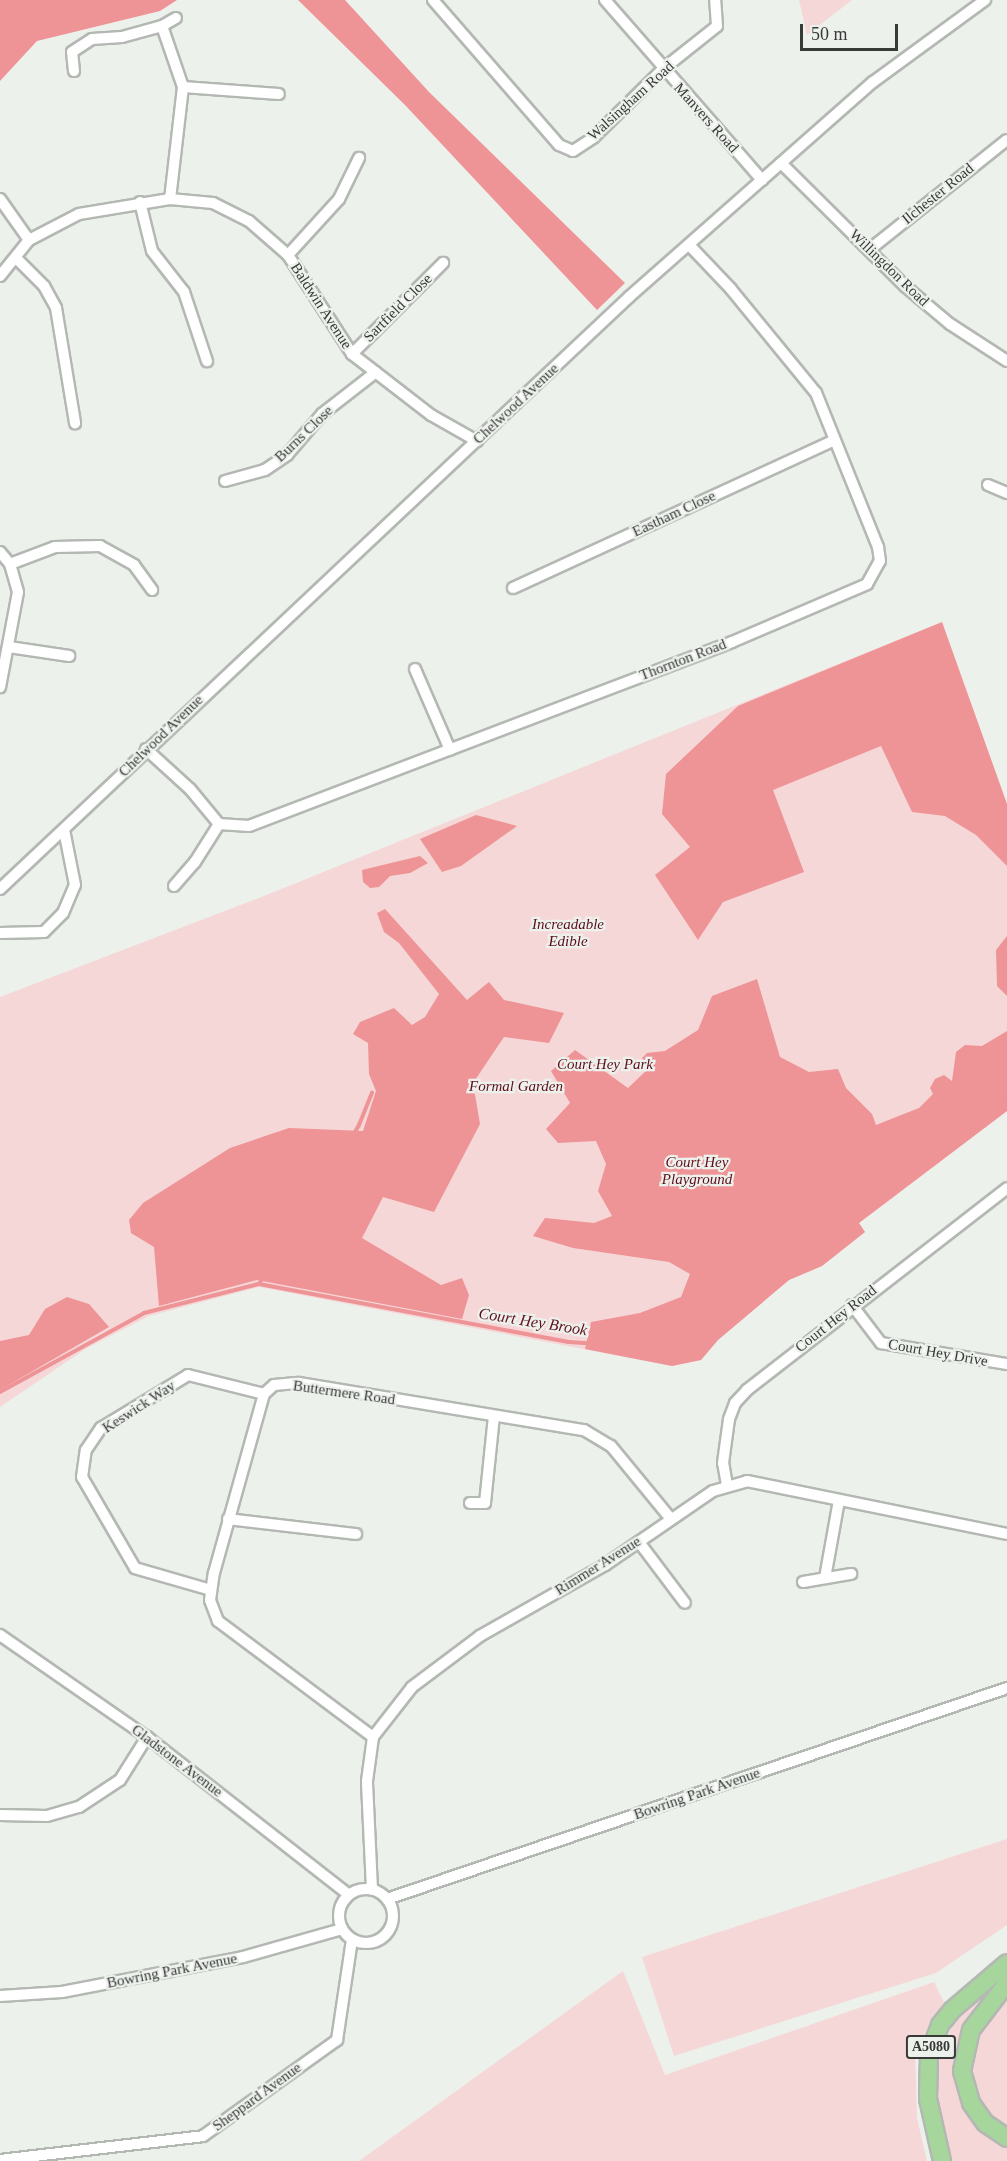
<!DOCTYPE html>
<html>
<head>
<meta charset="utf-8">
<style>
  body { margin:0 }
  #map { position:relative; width:1007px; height:2161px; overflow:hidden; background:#edf1ec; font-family:"Times New Roman",serif }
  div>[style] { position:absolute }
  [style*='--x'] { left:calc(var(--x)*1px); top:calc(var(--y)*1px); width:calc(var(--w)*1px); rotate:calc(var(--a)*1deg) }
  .green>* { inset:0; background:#f6d7d7 }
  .forest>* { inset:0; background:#ee9396 }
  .stream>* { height:4px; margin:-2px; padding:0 2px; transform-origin:2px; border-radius:2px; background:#ee9396 }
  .roads { filter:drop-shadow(2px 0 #b4b8b3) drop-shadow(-2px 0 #b4b8b3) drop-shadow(0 2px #b4b8b3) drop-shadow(0 -2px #b4b8b3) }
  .minor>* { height:10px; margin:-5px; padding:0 5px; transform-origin:5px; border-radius:5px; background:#fff }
  .minor>.ring { margin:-5px; padding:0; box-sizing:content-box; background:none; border:10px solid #fff; border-radius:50% }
  .primary>* { height:16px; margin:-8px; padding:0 8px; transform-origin:8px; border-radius:8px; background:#a7d69d }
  span { translate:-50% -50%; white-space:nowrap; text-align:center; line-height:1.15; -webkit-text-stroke:4.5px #edf1ec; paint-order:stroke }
  .shield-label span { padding:2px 4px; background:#edf1ec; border:2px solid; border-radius:4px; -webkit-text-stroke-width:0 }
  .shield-label { font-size:14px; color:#383a38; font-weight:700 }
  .street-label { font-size:15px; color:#383a38 }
  .park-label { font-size:15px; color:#5e0d1b; font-style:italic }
  .water-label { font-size:16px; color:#60101d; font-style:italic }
  .scale { position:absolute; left:800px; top:24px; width:98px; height:27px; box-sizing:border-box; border:3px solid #383a38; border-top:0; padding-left:8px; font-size:18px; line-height:21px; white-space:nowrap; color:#383a38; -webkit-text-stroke:4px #edf1ec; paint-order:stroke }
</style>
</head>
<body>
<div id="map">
  <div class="green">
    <i style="clip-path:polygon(799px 0,852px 0,807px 35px)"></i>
    <i style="clip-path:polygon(942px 622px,1007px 804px,1007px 1111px,859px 1223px,865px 1232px,822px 1266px,789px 1280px,718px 1340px,701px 1360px,672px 1366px,259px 1287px,149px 1316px,87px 1348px,0 1407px,0 997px,269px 894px)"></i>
    <i style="clip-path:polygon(1007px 1839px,1007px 1925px,936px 1973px,674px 2056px,642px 1957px)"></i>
    <i style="clip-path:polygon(623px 1971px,665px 2075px,934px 1982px,944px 2002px,915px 2050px,917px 2118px,927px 2161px,359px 2161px)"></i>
    <i style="clip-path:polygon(998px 1980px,965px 2032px,978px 2127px,1007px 2148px,1007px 2161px,951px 2161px,936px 2093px,936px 2063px,953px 2025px)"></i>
    <i style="clip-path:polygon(1007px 1998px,1007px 2130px,988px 2114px,978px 2099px,972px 2064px,982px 2031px)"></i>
  </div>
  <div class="forest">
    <i style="clip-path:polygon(0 0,177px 0,160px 11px,37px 41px,0 81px)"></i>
    <i style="clip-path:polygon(298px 0,345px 0,429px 92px,625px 283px,597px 310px,405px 105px)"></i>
    <i style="clip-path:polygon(942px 622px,1007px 804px,1007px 866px,976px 835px,945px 816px,912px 812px,881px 746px,773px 790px,804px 872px,723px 902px,698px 940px,655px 875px,690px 847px,662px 814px,666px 774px,738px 706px)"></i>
    <i style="clip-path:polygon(476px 815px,517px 826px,461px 866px,442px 872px,420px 839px)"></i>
    <i style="clip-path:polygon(420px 856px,428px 863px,410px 873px,390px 876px,379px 887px,370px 888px,363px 882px,362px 870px)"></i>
    <i style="clip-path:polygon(385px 909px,467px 1000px,489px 982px,504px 1000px,564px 1013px,549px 1043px,504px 1037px,473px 1083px,480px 1124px,434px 1212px,383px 1197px,362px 1238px,441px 1285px,462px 1278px,469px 1295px,462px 1319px,257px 1280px,159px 1306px,154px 1247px,131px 1233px,129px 1220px,143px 1203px,230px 1148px,289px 1128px,363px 1131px,376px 1091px,369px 1074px,368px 1043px,353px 1034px,360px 1022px,394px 1008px,412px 1025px,425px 1017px,439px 994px,399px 943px,384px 932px,377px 913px)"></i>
    <i style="clip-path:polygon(1007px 936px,1007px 996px,997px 986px,996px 950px)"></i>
    <i style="clip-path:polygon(757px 979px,780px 1057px,809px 1072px,838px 1069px,846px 1088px,872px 1114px,876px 1125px,919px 1108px,933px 1094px,930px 1088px,935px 1079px,944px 1075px,952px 1081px,956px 1052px,965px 1045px,982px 1046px,1007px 1031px,1007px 1111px,859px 1223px,865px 1232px,822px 1266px,789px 1280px,718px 1340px,701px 1360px,672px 1366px,585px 1349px,591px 1322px,640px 1313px,681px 1297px,690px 1274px,669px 1262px,573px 1248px,533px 1236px,545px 1218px,594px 1223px,612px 1216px,598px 1191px,606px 1164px,596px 1141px,558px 1143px,546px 1129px,570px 1103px,551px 1071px,575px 1050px,628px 1088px,648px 1069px,642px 1058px,647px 1053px,665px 1051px,698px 1030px,712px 996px)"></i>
    <i style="clip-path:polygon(67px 1297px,89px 1304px,109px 1327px,0 1390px,0 1341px,29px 1335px,45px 1309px)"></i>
  </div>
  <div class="stream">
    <i style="--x:259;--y:1284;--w:120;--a:-56.6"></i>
    <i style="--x:325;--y:1184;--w:68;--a:-60"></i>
    <i style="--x:359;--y:1125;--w:35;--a:-68"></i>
    <i style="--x:0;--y:1392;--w:164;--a:-28.7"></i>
    <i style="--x:144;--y:1313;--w:119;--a:-14.2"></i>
    <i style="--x:259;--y:1284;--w:315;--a:10.6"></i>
    <i style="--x:569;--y:1342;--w:59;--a:3.9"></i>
    <i style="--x:628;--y:1346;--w:84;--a:-16.7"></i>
    <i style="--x:708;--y:1322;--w:122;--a:-39.7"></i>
    <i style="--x:802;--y:1244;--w:68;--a:-28.8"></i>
    <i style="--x:862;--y:1211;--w:14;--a:-73"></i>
    <i style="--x:866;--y:1198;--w:173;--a:-35.6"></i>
  </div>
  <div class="roads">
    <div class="minor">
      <i style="--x:433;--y:0;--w:192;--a:49"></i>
      <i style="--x:559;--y:145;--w:15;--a:23"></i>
      <i style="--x:573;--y:151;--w:24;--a:-33"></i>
      <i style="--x:593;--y:138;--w:98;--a:-44.6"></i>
      <i style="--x:663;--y:69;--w:69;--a:-38.5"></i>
      <i style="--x:717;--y:26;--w:26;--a:-94"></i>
      <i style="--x:605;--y:0;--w:239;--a:48.9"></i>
      <i style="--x:162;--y:26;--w:16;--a:-30"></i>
      <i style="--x:74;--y:71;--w:19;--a:-96"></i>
      <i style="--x:72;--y:52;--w:24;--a:-33"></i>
      <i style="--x:92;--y:39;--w:30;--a:-4"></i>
      <i style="--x:122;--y:37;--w:41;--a:-15.4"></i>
      <i style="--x:162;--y:26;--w:65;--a:71"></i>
      <i style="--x:183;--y:87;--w:113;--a:96.6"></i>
      <i style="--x:183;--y:87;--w:96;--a:4.2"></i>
      <i style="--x:781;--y:163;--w:176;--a:44.8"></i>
      <i style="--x:906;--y:287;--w:57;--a:40.1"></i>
      <i style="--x:950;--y:324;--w:68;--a:33"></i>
      <i style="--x:0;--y:199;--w:50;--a:54.7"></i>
      <i style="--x:140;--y:202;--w:50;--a:76.2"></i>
      <i style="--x:152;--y:251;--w:52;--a:52"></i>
      <i style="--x:184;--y:292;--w:73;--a:71.6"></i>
      <i style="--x:869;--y:250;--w:176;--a:-38.6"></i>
      <i style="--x:288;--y:255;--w:76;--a:-47.7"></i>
      <i style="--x:339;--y:199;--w:46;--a:-64"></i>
      <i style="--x:16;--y:258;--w:40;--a:45"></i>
      <i style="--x:44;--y:286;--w:25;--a:61"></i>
      <i style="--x:56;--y:308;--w:117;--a:80.6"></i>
      <i style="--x:0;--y:276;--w:46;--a:-51.1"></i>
      <i style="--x:29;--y:240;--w:56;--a:-27.5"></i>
      <i style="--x:79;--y:214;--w:92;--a:-9.4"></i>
      <i style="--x:170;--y:199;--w:43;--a:5.3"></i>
      <i style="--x:213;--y:203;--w:40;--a:26.6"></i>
      <i style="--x:249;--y:221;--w:52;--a:41.1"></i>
      <i style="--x:288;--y:255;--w:118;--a:57.1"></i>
      <i style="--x:352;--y:354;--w:100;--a:37.7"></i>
      <i style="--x:431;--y:415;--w:53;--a:29.5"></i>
      <i style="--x:352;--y:354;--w:129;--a:-45"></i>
      <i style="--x:225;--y:481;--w:41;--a:-15.4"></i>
      <i style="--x:265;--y:470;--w:27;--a:-34"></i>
      <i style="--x:287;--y:455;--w:54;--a:-49.5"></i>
      <i style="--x:322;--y:414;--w:68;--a:-37.9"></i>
      <i style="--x:988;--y:485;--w:21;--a:23"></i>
      <i style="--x:0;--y:552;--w:16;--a:50"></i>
      <i style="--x:10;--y:564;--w:29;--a:74"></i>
      <i style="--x:18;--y:592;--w:97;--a:100.7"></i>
      <i style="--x:10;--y:564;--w:48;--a:-20.7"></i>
      <i style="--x:55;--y:547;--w:45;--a:-1.3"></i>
      <i style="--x:100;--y:546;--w:39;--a:29"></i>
      <i style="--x:134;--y:565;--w:31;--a:54"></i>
      <i style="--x:513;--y:588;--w:354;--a:-24.7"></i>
      <i style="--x:9;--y:647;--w:61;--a:8.5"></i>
      <i style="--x:415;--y:669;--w:88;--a:66.6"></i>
      <i style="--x:146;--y:749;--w:59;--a:42.3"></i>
      <i style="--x:190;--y:789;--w:45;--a:50.4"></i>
      <i style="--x:219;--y:824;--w:30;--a:4"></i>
      <i style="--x:249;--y:826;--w:517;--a:-20.85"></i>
      <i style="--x:732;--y:642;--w:147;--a:-23.2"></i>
      <i style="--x:867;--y:584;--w:26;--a:-61"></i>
      <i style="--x:880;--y:561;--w:14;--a:-98"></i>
      <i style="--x:878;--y:547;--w:166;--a:-111.9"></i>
      <i style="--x:816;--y:393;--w:134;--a:-129.3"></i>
      <i style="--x:731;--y:289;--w:59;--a:-133.6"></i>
      <i style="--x:174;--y:886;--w:32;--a:-49"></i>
      <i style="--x:195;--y:862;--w:45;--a:-57.7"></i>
      <i style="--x:0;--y:889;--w:864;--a:-43.26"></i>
      <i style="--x:629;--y:297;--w:325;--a:-41.4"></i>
      <i style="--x:873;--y:82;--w:139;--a:-36.2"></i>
      <i style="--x:0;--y:933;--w:44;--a:-1.3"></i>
      <i style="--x:44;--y:932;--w:27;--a:-45"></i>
      <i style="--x:63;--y:913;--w:30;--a:-67"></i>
      <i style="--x:75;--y:885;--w:56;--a:-101.3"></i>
      <i style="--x:852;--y:1305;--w:48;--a:52.7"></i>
      <i style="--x:881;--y:1343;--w:128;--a:9.5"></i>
      <i style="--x:727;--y:1485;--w:22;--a:-100"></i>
      <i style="--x:723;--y:1463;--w:44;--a:-82.2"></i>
      <i style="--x:729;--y:1419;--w:17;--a:-69"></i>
      <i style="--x:735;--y:1403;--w:18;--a:-47"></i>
      <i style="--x:747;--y:1390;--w:329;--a:-37.8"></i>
      <i style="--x:470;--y:1503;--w:15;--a:0"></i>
      <i style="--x:485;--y:1503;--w:87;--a:-84.1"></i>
      <i style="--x:228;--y:1519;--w:129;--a:6.7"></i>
      <i style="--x:639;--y:1542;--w:76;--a:53"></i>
      <i style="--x:825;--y:1578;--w:79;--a:-79.8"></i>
      <i style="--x:803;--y:1582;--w:49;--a:-9.5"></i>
      <i style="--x:211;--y:1590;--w:79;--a:-163.9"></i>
      <i style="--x:135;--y:1568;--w:105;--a:-120.2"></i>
      <i style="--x:82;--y:1477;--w:27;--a:-82"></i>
      <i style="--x:86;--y:1450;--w:27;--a:-56"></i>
      <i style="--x:101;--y:1428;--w:102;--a:-31.3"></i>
      <i style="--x:188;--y:1375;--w:78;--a:14"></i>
      <i style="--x:0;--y:1635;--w:179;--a:34.8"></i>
      <i style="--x:147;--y:1737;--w:255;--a:38"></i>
      <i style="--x:373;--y:1737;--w:194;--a:-143.2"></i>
      <i style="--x:218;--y:1621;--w:22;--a:-111"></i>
      <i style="--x:210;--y:1600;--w:27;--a:-82"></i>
      <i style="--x:214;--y:1573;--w:186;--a:-74.4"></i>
      <i style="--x:264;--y:1394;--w:13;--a:-42"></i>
      <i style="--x:274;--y:1385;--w:25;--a:-5"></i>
      <i style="--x:299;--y:1383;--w:289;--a:9.4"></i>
      <i style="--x:584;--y:1430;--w:31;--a:31"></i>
      <i style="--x:611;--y:1446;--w:94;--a:50.6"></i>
      <i style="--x:0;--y:1815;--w:47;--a:1.2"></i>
      <i style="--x:47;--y:1816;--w:33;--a:-16"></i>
      <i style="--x:79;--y:1807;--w:49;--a:-33.4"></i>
      <i style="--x:120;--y:1780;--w:51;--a:-57.9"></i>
      <i class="ring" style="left:339px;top:1889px;width:44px;height:44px"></i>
      <i style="--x:372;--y:1889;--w:108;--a:-92.7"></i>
      <i style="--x:367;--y:1781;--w:44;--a:-82.2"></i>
      <i style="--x:373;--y:1737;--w:63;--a:-52"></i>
      <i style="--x:412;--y:1687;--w:85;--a:-36.9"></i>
      <i style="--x:480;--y:1636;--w:144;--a:-29.6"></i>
      <i style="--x:605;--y:1565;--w:131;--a:-34.4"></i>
      <i style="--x:713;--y:1491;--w:35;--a:-16"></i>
      <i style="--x:747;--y:1481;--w:265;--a:11.5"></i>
      <i style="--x:387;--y:1899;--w:655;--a:-18.79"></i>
      <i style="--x:0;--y:1996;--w:62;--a:-3.7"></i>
      <i style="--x:62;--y:1992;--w:184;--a:-10.9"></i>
      <i style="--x:243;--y:1957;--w:103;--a:-15.8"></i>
      <i style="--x:0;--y:2160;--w:204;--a:-6.7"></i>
      <i style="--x:203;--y:2136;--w:165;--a:-35.6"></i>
      <i style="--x:337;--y:2040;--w:101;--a:-81.5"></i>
    </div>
    <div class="primary">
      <i style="--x:1007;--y:1983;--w:59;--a:127.5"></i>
      <i style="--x:971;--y:2030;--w:42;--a:102.4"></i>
      <i style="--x:962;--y:2071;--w:33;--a:74"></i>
      <i style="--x:971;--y:2103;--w:24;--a:55"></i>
      <i style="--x:985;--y:2123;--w:27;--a:34"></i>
      <i style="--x:942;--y:2161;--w:64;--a:-102.7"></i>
      <i style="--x:928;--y:2099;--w:45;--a:-88.7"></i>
      <i style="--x:929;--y:2054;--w:31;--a:-69"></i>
      <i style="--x:940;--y:2025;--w:19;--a:-51"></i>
      <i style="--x:952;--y:2010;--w:72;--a:-40.5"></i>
    </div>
  </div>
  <div class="shield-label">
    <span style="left:931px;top:2047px">A5080</span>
  </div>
  <div class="street-label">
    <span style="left:631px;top:101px;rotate:-42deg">Walsingham Road</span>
    <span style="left:706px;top:118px;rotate:48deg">Manvers Road</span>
    <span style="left:938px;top:194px;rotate:-39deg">Ilchester Road</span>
    <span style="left:889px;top:268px;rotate:44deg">Willingdon Road</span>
    <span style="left:321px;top:306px;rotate:57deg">Baldwin Avenue</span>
    <span style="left:398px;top:308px;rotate:-45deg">Sartfield Close</span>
    <span style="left:516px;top:404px;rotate:-43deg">Chelwood Avenue</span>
    <span style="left:304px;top:434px;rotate:-44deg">Burns Close</span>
    <span style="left:674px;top:514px;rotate:-25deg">Eastham Close</span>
    <span style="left:683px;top:660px;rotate:-21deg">Thornton Road</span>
    <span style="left:161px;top:736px;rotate:-44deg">Chelwood Avenue</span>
    <span style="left:836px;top:1319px;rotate:-38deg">Court Hey Road</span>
    <span style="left:938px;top:1353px;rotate:10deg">Court Hey Drive</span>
    <span style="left:344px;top:1393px;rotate:8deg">Buttermere Road</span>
    <span style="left:139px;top:1407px;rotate:-33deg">Keswick Way</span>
    <span style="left:598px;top:1566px;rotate:-32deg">Rimmer Avenue</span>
    <span style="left:177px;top:1761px;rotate:37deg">Gladstone Avenue</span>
    <span style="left:697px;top:1794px;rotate:-19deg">Bowring Park Avenue</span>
    <span style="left:172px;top:1971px;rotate:-11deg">Bowring Park Avenue</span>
    <span style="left:257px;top:2097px;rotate:-36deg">Sheppard Avenue</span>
  </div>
  <div class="park-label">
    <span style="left:568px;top:933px">Increadable<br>Edible</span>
    <span style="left:605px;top:1065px">Court Hey Park</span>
    <span style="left:516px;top:1087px">Formal Garden</span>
    <span style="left:697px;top:1171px">Court Hey<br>Playground</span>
  </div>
  <div class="water-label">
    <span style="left:533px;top:1322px;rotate:9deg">Court Hey Brook</span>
  </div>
  <div class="scale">50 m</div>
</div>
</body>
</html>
